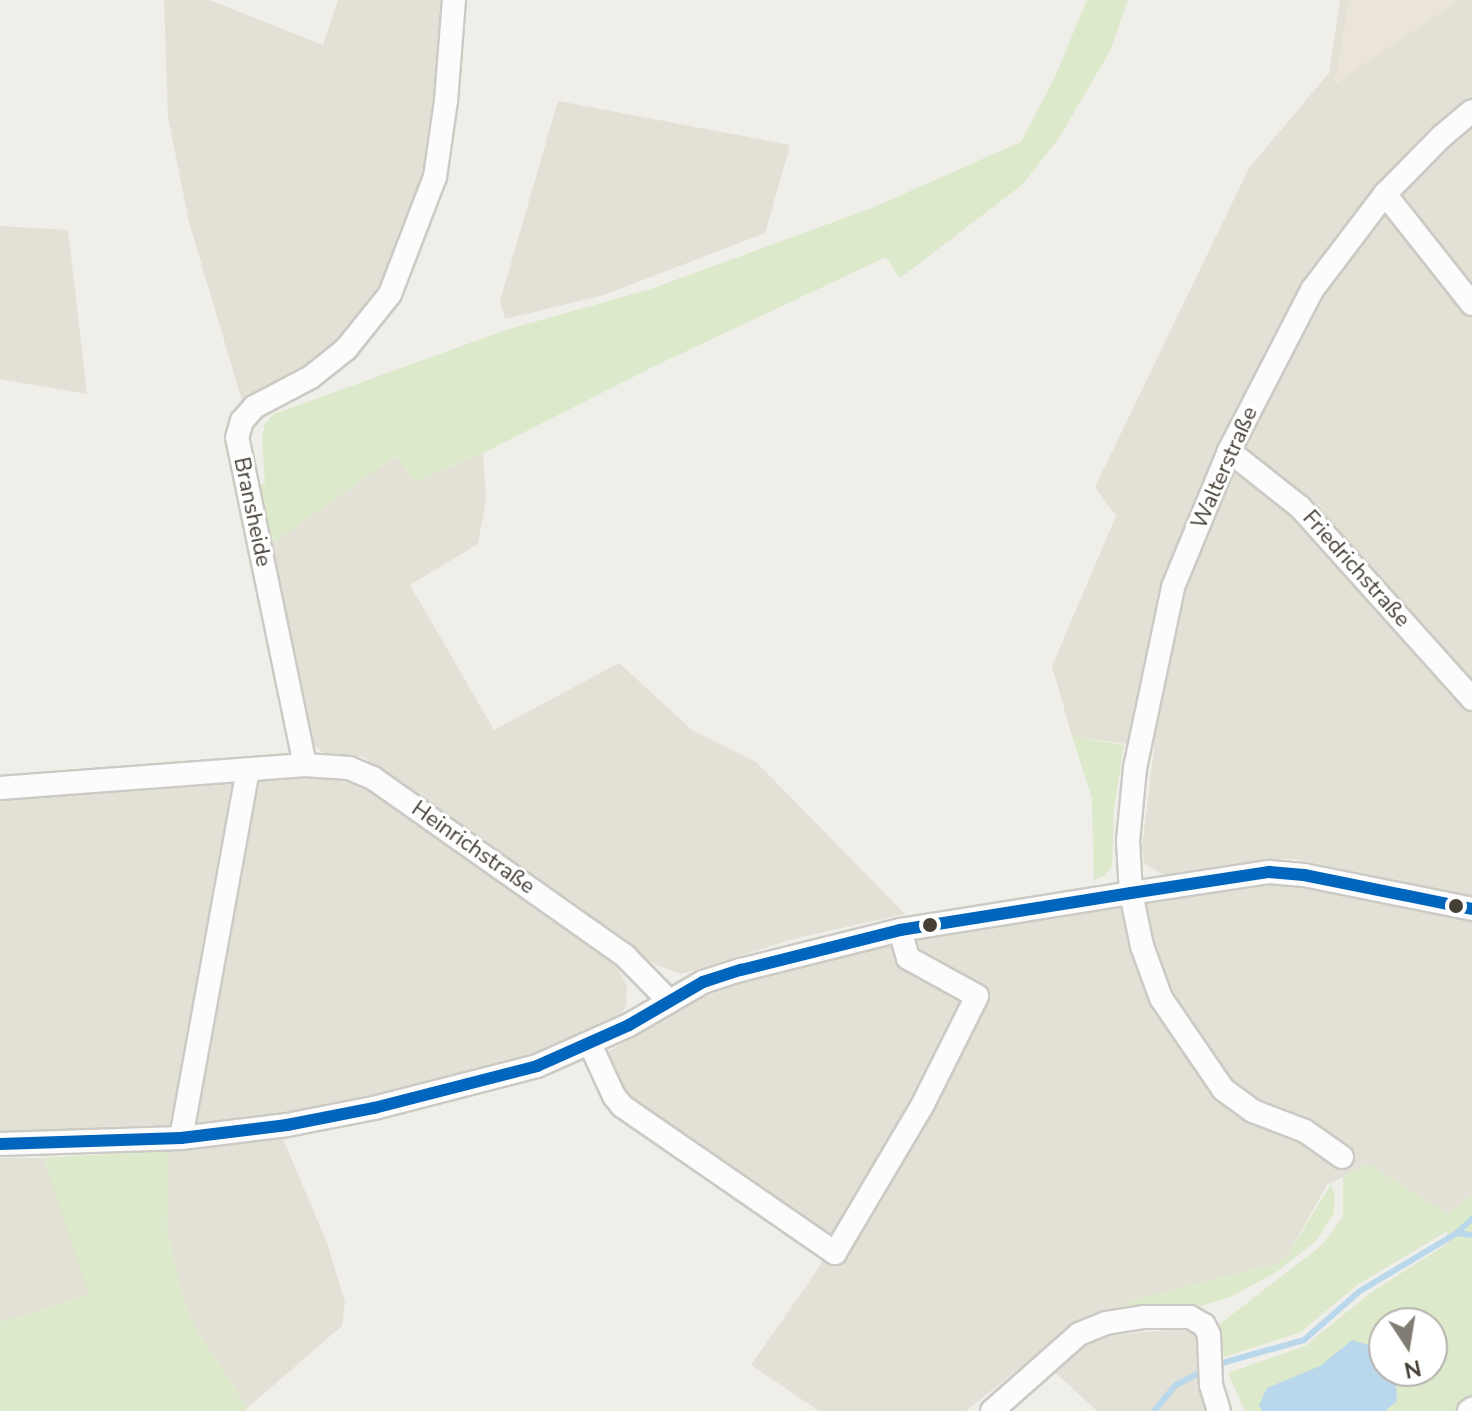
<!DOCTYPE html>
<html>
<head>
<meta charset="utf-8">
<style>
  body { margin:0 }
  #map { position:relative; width:1472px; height:1411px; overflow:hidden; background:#efeee9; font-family:"Nunito Sans",sans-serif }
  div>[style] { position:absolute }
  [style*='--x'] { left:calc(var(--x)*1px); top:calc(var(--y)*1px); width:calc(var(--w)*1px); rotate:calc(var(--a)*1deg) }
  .residential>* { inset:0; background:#e3e0d6 }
  .education>* { inset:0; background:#eae5d8 }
  .green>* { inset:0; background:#dce9ca }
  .water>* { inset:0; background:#bad8ec }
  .stream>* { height:6px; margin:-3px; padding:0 3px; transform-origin:3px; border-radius:3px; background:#bad8ec }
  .roads { filter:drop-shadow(2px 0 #cccac5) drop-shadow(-2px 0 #cccac5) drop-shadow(0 2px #cccac5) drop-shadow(0 -2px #cccac5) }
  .street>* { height:22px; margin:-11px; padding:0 11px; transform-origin:11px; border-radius:11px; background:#fdfcfc }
  .bus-1>* { height:12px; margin:-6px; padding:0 6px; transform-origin:6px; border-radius:6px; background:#0065bd }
  .dots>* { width:22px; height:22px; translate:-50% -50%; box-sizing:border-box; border:4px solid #fff; border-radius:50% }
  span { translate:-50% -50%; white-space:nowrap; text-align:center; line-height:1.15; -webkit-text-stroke:6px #fff; paint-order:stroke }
  .street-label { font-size:22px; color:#453f35 }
  .north { position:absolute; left:1368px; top:1307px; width:80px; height:80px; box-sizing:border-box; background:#fff; border:2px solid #b5b2ae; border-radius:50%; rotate:168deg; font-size:22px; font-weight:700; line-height:32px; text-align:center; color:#453f35 }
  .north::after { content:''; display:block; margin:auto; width:28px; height:36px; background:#807c74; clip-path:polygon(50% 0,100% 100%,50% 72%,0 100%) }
</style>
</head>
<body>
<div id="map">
  <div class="residential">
    <i style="clip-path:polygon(164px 0,209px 0,323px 45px,338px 0,446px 0,436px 108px,424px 170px,401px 247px,382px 288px,358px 323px,312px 368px,243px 404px,189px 222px,168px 117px)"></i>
    <i style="clip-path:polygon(1340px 0,1472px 0,1472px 896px,1295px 859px,1266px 859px,1163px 875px,1144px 863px,1142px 847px,1154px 748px,1072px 736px,1052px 666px,1116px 516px,1095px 487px,1249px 168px,1329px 73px)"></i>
    <i style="clip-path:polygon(558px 101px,790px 145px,765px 233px,604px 295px,505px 319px,500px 301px)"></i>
    <i style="clip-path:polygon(0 226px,68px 230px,87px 394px,0 379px)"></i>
    <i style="clip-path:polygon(483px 453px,486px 500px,478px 544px,410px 585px,494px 730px,619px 663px,692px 730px,756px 762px,905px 914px,797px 938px,681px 974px,654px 964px,362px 756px,326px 756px,306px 737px,263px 550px,396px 456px,415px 482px)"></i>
    <i style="clip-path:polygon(314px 774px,379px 791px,608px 953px,627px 985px,626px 1006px,617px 1020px,594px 1036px,461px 1081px,236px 1124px,0 1136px,0 797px)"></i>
    <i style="clip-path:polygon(1268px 885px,1307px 886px,1472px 921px,1472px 1195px,1448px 1214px,1368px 1164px,1327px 1185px,1288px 1254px,1277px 1263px,1137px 1299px,1105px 1316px,1068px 1329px,966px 1411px,819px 1411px,751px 1365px,820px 1266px,831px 1237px,626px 1103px,601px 1056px,694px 1001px,775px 969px,874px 946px)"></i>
    <i style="clip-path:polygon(281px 1134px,327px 1243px,345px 1302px,342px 1326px,247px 1408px,191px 1320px,179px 1283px,167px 1228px,169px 1150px)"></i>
    <i style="clip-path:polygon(0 1158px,44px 1158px,90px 1295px,0 1322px)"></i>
    <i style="clip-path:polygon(1180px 1329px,1197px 1334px,1205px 1355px,1210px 1411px,1097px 1411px,1054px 1371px,1082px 1345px,1103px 1336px)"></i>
  </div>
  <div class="education">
    <i style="clip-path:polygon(1349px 0,1459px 0,1334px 85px)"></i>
  </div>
  <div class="green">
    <i style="clip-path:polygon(1087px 0,1128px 0,1110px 51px,1059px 138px,1022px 185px,900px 278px,886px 257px,661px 363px,483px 453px,415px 482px,396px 456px,263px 550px,252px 486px,265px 484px,262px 438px,265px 423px,274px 414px,509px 329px,651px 289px,872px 208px,1021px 142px,1054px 79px)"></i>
    <i style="clip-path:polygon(1072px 736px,1124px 745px,1114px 809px,1112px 866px,1104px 876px,1094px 880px,1092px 798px)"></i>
    <i style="clip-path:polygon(169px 1150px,167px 1228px,179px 1283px,191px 1320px,247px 1408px,244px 1411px,0 1411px,0 1322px,89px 1295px,44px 1158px)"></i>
    <i style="clip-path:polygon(evenodd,1368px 1164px,1448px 1214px,1472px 1195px,1472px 1395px,1454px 1411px,1245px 1411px,1228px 1373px,1305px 1346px,1369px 1294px,1448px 1243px,1447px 1231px,1357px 1285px,1301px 1332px,1221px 1358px,1217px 1326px,1321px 1246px,1343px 1217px,1343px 1177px,1368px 1164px,1384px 1323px,1432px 1323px,1432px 1371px,1384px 1371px,1384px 1323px)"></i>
    <i style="clip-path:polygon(1331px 1184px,1335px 1195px,1334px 1213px,1316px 1241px,1275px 1273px,1230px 1297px,1191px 1309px,1105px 1316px,1136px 1299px,1277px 1263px,1288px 1254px)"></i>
  </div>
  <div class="water">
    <i style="clip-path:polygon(1352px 1340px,1368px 1345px,1396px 1383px,1397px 1401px,1385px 1411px,1262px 1411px,1259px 1405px,1267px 1388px,1320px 1366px)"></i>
  </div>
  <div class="stream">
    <i style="--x:1457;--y:1233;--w:15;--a:8"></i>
    <i style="--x:1215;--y:1365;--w:92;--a:-15.7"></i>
    <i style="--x:1304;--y:1340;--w:74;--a:-41.2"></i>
    <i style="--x:1360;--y:1291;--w:113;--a:-30.9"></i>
    <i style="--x:1457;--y:1233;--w:21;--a:-43"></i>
    <i style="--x:1154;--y:1411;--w:34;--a:-50"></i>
    <i style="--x:1176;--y:1385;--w:33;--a:-27"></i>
  </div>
  <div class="roads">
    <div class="street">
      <i style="--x:1385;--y:194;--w:140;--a:51.7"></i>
      <i style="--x:1229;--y:451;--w:90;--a:38.3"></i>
      <i style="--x:1300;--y:507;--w:258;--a:48.1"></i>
      <i style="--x:305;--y:765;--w:334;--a:-101.7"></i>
      <i style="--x:237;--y:438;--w:18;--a:-74"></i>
      <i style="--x:242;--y:421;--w:18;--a:-49"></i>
      <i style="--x:254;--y:407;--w:64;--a:-27.8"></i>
      <i style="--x:311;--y:377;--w:45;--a:-38.7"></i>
      <i style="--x:346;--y:349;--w:70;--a:-51.3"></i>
      <i style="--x:390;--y:294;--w:125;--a:-69"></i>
      <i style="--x:435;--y:177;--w:77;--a:-81.8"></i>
      <i style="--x:446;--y:101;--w:101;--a:-85.5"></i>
      <i style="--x:0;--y:788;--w:306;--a:-4.3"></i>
      <i style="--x:305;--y:765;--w:44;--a:3.9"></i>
      <i style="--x:349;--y:768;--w:26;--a:23"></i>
      <i style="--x:373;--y:778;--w:309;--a:35.2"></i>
      <i style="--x:625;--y:956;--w:63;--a:45.6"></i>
      <i style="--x:590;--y:1044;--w:57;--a:65.2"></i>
      <i style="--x:614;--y:1096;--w:13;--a:51"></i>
      <i style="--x:622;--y:1106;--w:259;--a:34.6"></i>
      <i style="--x:835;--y:1253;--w:171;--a:-59.4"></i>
      <i style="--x:922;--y:1106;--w:123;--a:-63.4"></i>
      <i style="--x:977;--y:996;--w:79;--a:-151.2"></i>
      <i style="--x:908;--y:958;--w:29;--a:-106"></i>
      <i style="--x:181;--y:1138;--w:374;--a:-79.7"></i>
      <i style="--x:0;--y:1144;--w:181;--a:-1.9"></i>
      <i style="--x:181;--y:1138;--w:107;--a:-7"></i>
      <i style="--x:287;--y:1125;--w:89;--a:-11.1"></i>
      <i style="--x:374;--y:1108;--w:168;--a:-14.4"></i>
      <i style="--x:537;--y:1066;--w:101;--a:-24"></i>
      <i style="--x:629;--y:1025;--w:86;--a:-30.2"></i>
      <i style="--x:703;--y:982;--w:40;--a:-18"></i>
      <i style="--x:741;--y:970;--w:164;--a:-14.1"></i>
      <i style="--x:900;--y:930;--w:234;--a:-9.1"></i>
      <i style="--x:1131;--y:893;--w:140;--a:-8.7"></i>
      <i style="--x:1269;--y:872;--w:35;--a:5"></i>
      <i style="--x:1304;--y:875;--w:171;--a:11.4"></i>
      <i style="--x:1342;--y:1157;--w:45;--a:-144.9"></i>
      <i style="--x:1305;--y:1131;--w:56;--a:-159"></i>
      <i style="--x:1253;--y:1111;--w:37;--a:-144"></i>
      <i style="--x:1223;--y:1089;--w:110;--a:-124.3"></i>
      <i style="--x:1161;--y:998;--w:55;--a:-110.1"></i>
      <i style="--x:1142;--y:946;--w:54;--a:-101.7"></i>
      <i style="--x:1131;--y:893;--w:52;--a:-93.3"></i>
      <i style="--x:1128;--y:841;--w:73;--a:-84.5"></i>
      <i style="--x:1135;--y:768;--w:185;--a:-78.1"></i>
      <i style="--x:1173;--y:587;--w:147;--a:-67.6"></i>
      <i style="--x:1229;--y:451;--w:181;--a:-62.7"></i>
      <i style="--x:1312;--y:290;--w:121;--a:-52.8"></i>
      <i style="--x:1385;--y:194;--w:80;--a:-45.5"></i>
      <i style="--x:1441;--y:137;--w:40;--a:-40"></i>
      <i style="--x:992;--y:1411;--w:116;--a:-41.5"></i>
      <i style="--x:1079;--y:1334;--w:29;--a:-22"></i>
      <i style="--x:1106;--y:1323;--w:39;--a:-9"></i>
      <i style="--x:1145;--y:1317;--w:45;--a:0"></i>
      <i style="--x:1190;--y:1317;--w:16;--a:30"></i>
      <i style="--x:1204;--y:1325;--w:11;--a:63"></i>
      <i style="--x:1209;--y:1335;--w:50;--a:87.7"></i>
      <i style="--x:1211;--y:1385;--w:27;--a:73"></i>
      <i style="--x:1469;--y:1411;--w:4;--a:-34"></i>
    </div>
  </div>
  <div class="bus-1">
    <i style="--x:0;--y:1144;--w:181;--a:-1.9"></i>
    <i style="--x:181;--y:1138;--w:107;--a:-7"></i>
    <i style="--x:287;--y:1125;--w:89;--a:-11.1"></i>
    <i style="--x:374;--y:1108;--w:168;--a:-14.4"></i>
    <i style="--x:537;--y:1066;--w:101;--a:-24"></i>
    <i style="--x:629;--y:1025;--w:86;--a:-30.2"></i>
    <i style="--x:703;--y:982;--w:40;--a:-18"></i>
    <i style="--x:741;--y:970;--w:164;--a:-14.1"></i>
    <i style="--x:900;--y:930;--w:234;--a:-9.1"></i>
    <i style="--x:1131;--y:893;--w:140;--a:-8.7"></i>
    <i style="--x:1269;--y:872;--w:35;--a:5"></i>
    <i style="--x:1304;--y:875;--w:171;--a:11.4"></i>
  </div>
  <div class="dots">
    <i style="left:1456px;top:906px;background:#453f35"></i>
    <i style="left:930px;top:925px;background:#453f35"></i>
  </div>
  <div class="street-label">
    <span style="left:1225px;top:468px;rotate:-66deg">Walterstraße</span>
    <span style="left:252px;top:512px;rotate:78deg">Bransheide</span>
    <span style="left:1356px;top:569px;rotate:48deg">Friedrichstraße</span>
    <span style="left:473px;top:848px;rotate:35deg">Heinrichstraße</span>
  </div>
  <div class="north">N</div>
</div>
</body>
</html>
